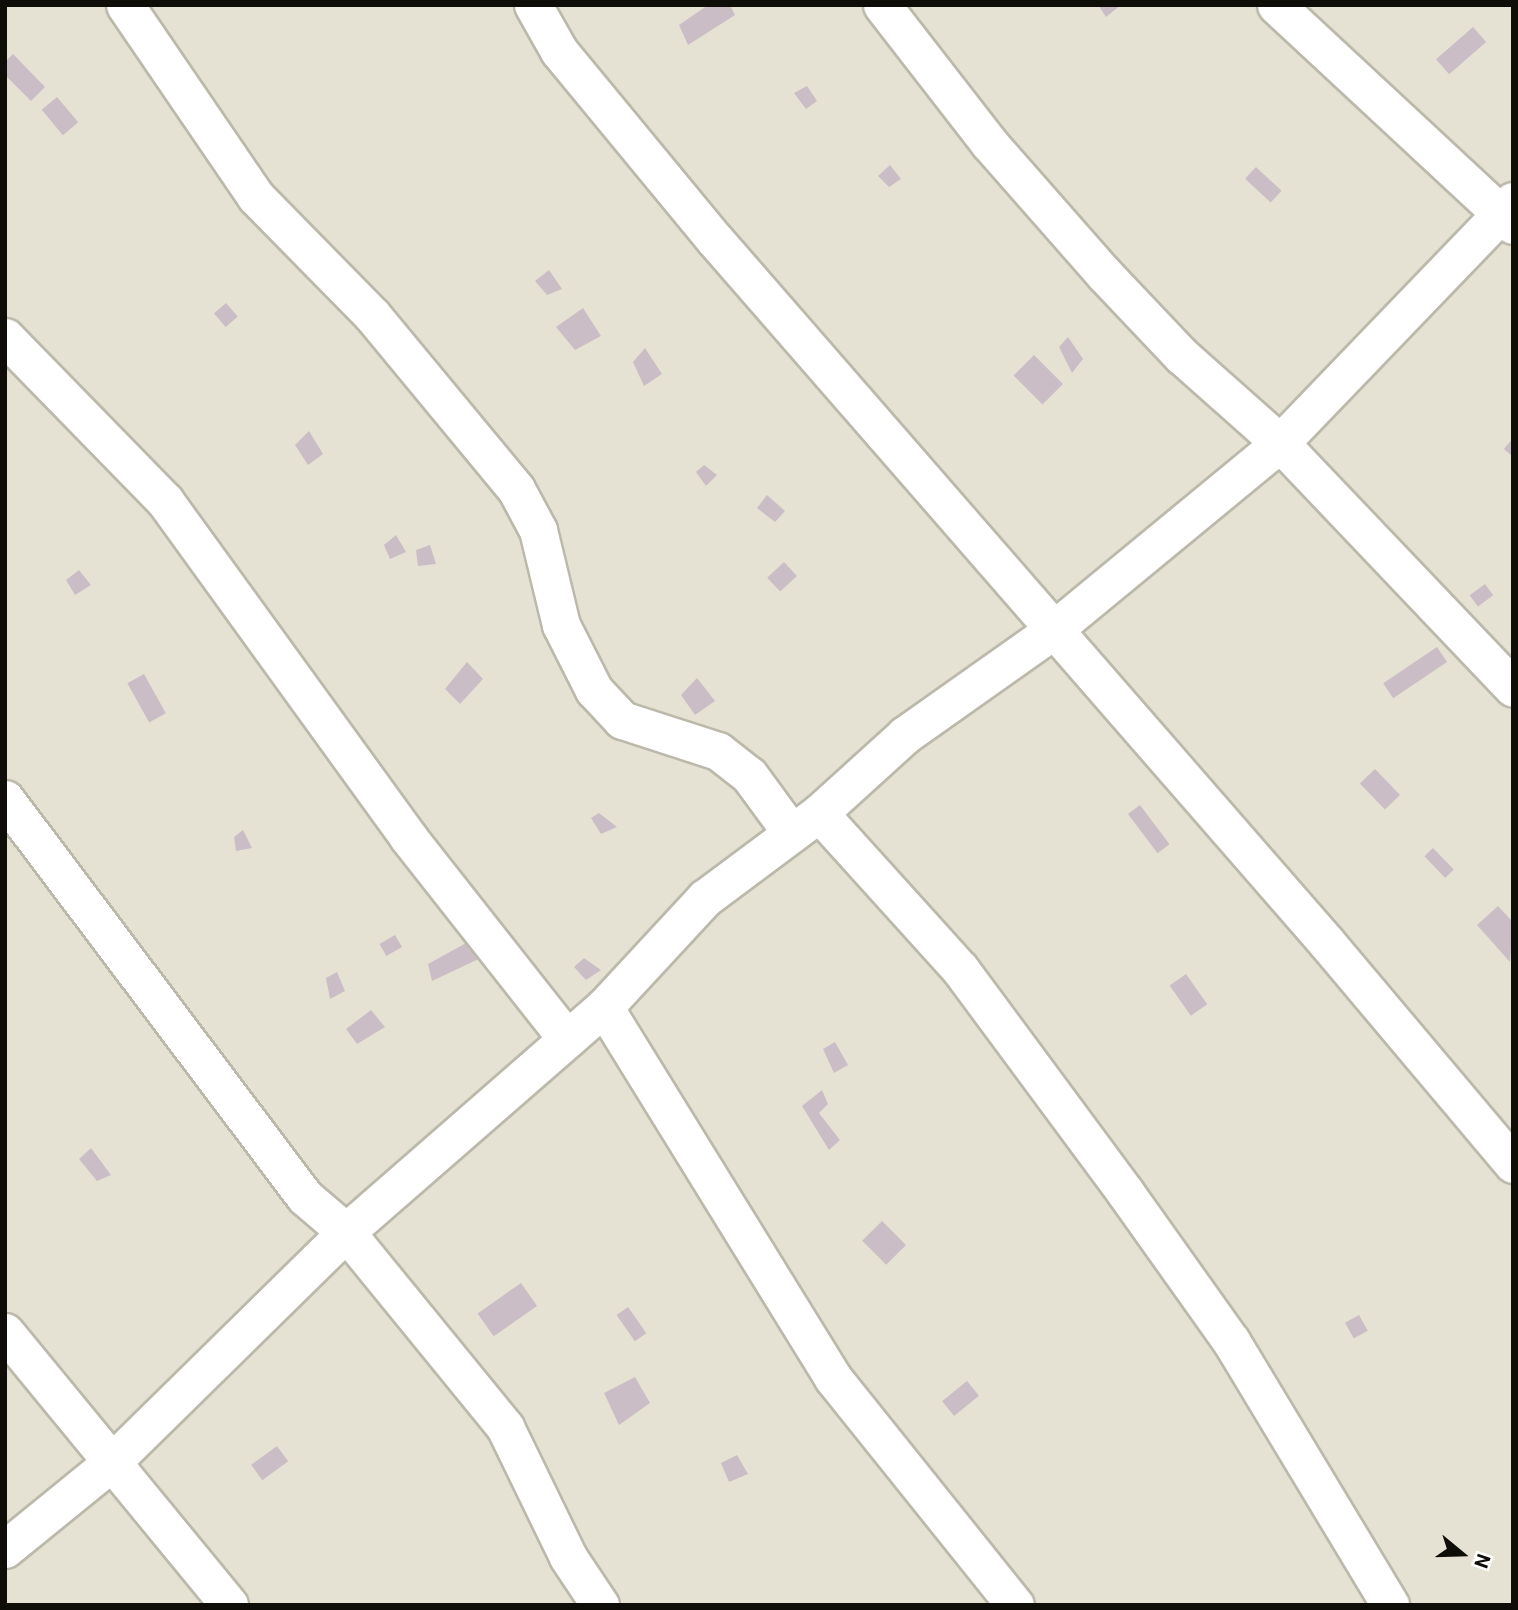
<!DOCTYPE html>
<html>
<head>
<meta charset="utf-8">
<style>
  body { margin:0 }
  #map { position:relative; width:1518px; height:1610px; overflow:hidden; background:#e5e2d3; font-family:Roboto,sans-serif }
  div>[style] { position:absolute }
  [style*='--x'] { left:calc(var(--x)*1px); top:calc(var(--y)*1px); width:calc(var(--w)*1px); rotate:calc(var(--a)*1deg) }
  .building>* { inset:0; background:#cbbdc5; transform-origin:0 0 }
  .roads { filter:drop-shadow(2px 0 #bcb9ab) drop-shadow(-2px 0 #bcb9ab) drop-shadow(0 2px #bcb9ab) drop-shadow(0 -2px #bcb9ab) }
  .minor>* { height:37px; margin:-18.5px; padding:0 18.5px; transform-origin:18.5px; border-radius:18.5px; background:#fff }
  span { translate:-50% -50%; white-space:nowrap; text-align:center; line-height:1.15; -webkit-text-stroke:7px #fff; paint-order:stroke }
  .frame { position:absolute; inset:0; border:7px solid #0e0d08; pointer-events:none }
  .north { position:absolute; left:1427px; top:1519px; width:70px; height:70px; -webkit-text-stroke:5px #fff; paint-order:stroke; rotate:109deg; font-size:19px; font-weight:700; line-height:28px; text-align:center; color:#0e0d08 }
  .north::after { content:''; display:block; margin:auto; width:24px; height:32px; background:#0e0d08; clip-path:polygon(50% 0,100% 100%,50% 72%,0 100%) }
</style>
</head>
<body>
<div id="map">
  <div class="building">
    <i style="clip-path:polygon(708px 5px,730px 5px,735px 15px,688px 45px,679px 25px)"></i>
    <i style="clip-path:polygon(1098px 5px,1121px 5px,1106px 17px)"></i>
    <i style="left:1473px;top:27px;width:20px;height:49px;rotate:49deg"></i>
    <i style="clip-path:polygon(13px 54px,45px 87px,31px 101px,5px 75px,5px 62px)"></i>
    <i style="clip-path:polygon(807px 86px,817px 101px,806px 109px,794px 93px)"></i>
    <i style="left:57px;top:97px;width:33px;height:20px;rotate:50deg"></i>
    <i style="clip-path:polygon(890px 165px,901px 179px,889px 187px,878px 176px)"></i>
    <i style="left:1256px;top:167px;width:35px;height:16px;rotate:43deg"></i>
    <i style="clip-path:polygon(549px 270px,562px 289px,547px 295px,535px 281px)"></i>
    <i style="left:226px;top:303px;width:18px;height:16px;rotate:49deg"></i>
    <i style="clip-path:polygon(583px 308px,601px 336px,575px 350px,556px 327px)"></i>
    <i style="clip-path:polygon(1068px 337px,1083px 359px,1072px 373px,1059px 347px)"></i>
    <i style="clip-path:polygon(645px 348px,662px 374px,644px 386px,633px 362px)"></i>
    <i style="left:1034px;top:355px;width:41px;height:29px;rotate:45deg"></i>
    <i style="clip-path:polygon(309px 431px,323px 454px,308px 465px,295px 445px)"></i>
    <i style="clip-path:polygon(1513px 438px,1513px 457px,1504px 449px)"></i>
    <i style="clip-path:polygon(704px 465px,717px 475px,706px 486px,696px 472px)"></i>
    <i style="clip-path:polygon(767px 495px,785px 511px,775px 522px,757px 508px)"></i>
    <i style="clip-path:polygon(396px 535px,406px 552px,390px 559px,384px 545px)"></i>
    <i style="clip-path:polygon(430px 545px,436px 564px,418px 566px,416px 550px)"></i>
    <i style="left:784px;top:562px;width:19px;height:23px;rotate:47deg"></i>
    <i style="clip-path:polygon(79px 570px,91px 585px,75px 595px,66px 580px)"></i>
    <i style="left:1485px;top:584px;width:14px;height:19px;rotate:54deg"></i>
    <i style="left:1437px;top:647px;width:18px;height:65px;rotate:56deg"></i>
    <i style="clip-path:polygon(467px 662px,483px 679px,460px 704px,445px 689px)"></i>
    <i style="left:144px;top:674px;width:45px;height:19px;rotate:61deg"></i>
    <i style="clip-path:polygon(697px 678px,715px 701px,695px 715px,681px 695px)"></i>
    <i style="left:1375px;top:769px;width:36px;height:21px;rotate:46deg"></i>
    <i style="left:1140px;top:805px;width:49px;height:15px;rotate:53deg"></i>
    <i style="clip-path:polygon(599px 813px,617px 827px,601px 834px,591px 818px)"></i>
    <i style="clip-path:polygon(243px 830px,252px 848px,236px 851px,234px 837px)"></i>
    <i style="left:1433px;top:848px;width:30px;height:12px;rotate:46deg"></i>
    <i style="clip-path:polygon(1498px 906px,1513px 922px,1510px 962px,1477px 925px)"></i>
    <i style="left:395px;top:935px;width:14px;height:18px;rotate:60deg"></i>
    <i style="clip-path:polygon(477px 937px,485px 956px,432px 981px,428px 964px)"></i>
    <i style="clip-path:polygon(584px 958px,601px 970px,586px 980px,574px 967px)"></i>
    <i style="clip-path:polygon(337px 972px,345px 991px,330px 999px,326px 978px)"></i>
    <i style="left:1186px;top:974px;width:37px;height:20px;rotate:55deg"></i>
    <i style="clip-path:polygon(371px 1010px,385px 1027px,357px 1044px,346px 1029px)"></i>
    <i style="clip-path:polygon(835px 1042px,848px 1065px,834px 1073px,823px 1049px)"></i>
    <i style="clip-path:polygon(822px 1090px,828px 1104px,819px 1113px,840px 1140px,829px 1150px,802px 1106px)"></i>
    <i style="clip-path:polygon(91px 1148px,111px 1175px,97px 1181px,79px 1159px)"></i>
    <i style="left:882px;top:1221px;width:34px;height:28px;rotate:45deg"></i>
    <i style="left:521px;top:1283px;width:28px;height:53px;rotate:55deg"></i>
    <i style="left:628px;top:1307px;width:32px;height:14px;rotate:55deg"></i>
    <i style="left:1359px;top:1315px;width:18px;height:16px;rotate:61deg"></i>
    <i style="clip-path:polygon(635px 1377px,650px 1403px,619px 1425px,604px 1393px)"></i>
    <i style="left:967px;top:1381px;width:19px;height:32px;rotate:51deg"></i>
    <i style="left:277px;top:1446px;width:19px;height:32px;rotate:54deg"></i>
    <i style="clip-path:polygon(737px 1455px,748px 1474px,729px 1482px,721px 1463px)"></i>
  </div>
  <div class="roads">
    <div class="minor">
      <i style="--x:125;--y:5;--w:232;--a:55.7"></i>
      <i style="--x:256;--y:197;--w:165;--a:45.5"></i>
      <i style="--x:372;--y:315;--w:226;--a:50.4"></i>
      <i style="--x:516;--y:489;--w:47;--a:61.8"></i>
      <i style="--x:538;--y:530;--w:98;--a:76.4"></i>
      <i style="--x:561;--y:625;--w:73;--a:63.1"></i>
      <i style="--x:594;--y:690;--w:41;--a:47"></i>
      <i style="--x:622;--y:720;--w:101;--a:17.9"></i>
      <i style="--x:718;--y:751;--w:39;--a:38"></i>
      <i style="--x:749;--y:775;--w:69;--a:53.8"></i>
      <i style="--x:533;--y:5;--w:53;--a:60.5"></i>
      <i style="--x:559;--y:51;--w:245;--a:50.5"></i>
      <i style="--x:715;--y:240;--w:932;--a:48.96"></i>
      <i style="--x:1327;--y:943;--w:289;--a:49.9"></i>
      <i style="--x:882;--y:5;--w:175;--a:52.2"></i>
      <i style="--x:989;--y:143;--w:176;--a:48.7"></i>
      <i style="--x:1105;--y:275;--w:112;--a:46.5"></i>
      <i style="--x:1182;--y:356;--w:131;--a:41.6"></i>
      <i style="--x:1280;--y:443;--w:338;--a:46.4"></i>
      <i style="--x:1276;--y:5;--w:323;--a:42.9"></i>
      <i style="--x:5;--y:337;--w:229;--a:45.7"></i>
      <i style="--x:165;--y:501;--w:415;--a:54.1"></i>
      <i style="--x:408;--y:837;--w:257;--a:51.8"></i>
      <i style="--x:5;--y:799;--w:498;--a:53"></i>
      <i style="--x:305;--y:1197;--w:54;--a:40.5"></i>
      <i style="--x:346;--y:1232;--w:252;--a:50.8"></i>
      <i style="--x:505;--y:1427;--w:144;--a:64.1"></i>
      <i style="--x:568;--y:1557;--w:58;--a:56.3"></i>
      <i style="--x:819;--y:813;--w:210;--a:47.9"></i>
      <i style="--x:960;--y:969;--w:277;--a:53.5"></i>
      <i style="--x:1125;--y:1192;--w:183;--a:54.6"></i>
      <i style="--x:1231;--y:1341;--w:308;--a:58.9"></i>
      <i style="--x:604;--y:1007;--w:436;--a:58.3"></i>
      <i style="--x:833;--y:1378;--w:291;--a:51.3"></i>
      <i style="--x:5;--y:1332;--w:353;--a:50.6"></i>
      <i style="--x:5;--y:1549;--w:136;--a:-39.1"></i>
      <i style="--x:111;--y:1463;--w:330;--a:-44.5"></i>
      <i style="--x:346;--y:1232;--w:342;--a:-41.1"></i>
      <i style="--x:604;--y:1007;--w:149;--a:-47.2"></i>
      <i style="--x:705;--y:898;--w:142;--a:-36.7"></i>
      <i style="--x:819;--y:813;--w:116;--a:-42.2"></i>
      <i style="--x:905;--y:735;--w:180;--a:-35.3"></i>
      <i style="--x:1052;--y:631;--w:296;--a:-39.5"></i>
      <i style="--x:1280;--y:443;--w:336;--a:-46.1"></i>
    </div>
  </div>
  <div class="frame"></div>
  <div class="north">N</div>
</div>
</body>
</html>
